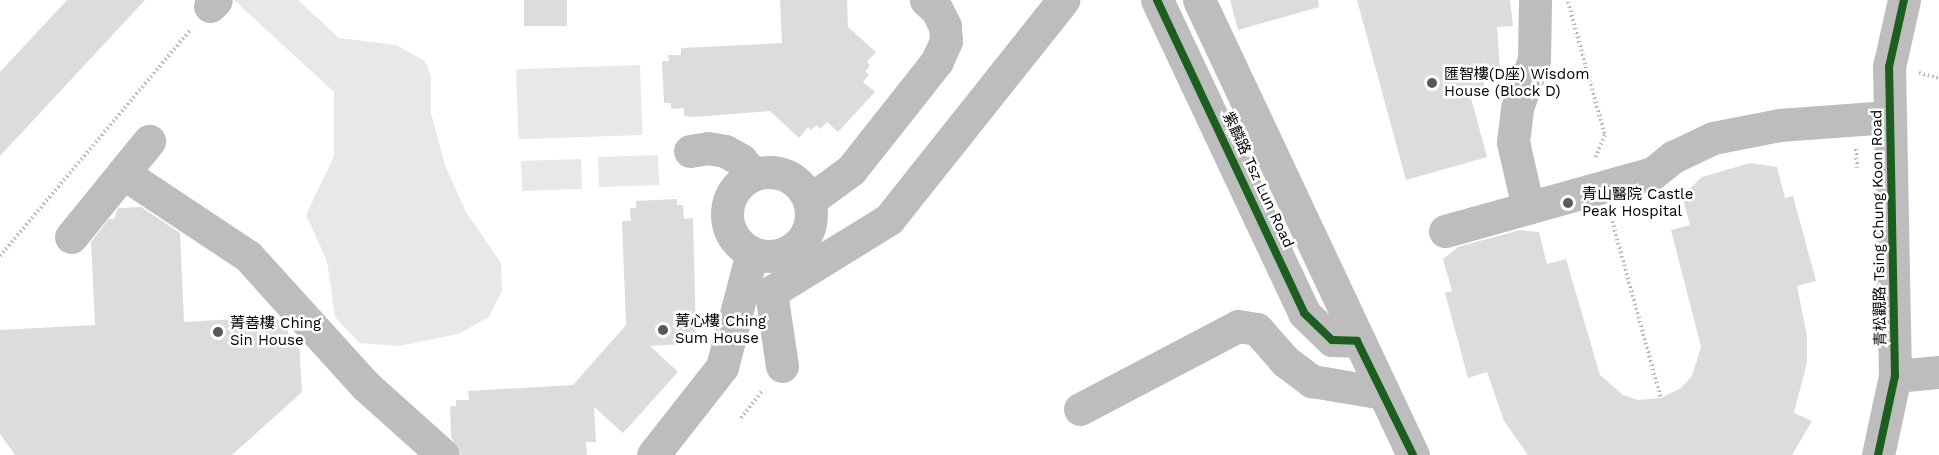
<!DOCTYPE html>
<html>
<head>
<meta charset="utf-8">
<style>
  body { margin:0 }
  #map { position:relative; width:1939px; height:455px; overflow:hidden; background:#fff; font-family:"Work Sans","Noto Sans TC",sans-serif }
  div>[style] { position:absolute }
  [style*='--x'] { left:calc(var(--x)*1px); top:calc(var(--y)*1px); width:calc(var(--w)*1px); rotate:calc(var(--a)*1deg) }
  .green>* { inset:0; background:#e8e8e8; transform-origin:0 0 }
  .building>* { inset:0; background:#dcdcdc; transform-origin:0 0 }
  .path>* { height:4px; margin-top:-2px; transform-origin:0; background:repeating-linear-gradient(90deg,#b8b8b8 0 1.5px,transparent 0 4.5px) }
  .minor>* { height:33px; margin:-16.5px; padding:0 16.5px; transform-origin:16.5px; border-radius:16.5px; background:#bdbdbd }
  .minor>.ring { margin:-16.5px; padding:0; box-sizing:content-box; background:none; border:33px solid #bdbdbd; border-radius:50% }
  .cycleway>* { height:8px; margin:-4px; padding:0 4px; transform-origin:4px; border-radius:4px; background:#1b5e20 }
  .dots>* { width:16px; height:16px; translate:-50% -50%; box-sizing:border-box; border:3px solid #fff; border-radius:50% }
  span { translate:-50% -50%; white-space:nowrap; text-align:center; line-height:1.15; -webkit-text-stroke:5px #fff; paint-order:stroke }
  .poi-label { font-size:15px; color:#000 }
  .left { translate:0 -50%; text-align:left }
  .street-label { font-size:15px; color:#000 }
</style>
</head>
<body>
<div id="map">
  <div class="green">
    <i style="clip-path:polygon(234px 0,298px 0,339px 38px,396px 45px,425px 61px,431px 76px,431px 113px,445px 165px,466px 212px,501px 263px,502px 291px,489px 317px,458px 334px,399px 346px,359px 343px,335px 317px,327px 261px,306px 215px,334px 156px,334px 92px)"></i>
    <i style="left:640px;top:65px;width:70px;height:124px;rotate:88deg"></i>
    <i style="left:658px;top:155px;width:30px;height:60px;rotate:88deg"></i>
    <i style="left:581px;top:159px;width:30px;height:60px;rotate:88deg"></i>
  </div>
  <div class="building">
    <i style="clip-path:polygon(67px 0,145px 0,0 156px,0 72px)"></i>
    <i style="left:524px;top:0;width:43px;height:26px"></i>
    <i style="clip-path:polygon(780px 0,847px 0,848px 27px,876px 52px,867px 62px,870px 66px,865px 71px,869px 75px,863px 82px,875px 92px,838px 132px,827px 122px,820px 129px,817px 125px,811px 130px,808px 127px,799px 138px,770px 111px,694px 117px,684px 116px,684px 108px,671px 109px,671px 103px,664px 103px,662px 61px,669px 61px,668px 55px,681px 55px,681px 48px,782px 43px)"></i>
    <i style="clip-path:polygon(1230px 0,1318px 0,1319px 7px,1238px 30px)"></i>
    <i style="clip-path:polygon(1357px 0,1510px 0,1513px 26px,1497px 27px,1500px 71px,1484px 72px,1484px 94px,1471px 98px,1487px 157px,1406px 180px)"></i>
    <i style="clip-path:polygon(1750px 163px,1777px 167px,1785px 198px,1793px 196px,1816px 281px,1797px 286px,1807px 336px,1807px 362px,1794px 413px,1812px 421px,1792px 455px,1528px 455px,1504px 421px,1487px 372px,1468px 378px,1445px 293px,1452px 291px,1443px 259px,1458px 247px,1520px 230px,1539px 232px,1547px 264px,1566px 259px,1600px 375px,1623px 395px,1638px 400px,1661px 398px,1681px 388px,1692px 376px,1701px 347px,1671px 230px,1690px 225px,1682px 196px,1702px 177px)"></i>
    <i style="clip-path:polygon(677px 199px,677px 205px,683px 205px,684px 219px,693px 218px,696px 334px,684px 334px,684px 344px,650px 346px,678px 372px,623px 433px,594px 407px,596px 442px,586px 442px,587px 455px,461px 455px,451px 437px,450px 406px,456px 406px,456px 400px,469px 400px,468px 391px,573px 385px,626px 325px,622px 221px,631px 221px,630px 208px,636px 208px,636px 201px)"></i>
    <i style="clip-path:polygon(141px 207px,180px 233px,184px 322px,275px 317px,288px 329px,288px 339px,299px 340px,302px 392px,232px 455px,15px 455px,0 434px,0 330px,95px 325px,91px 242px,109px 219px,114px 219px,118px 208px)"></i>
  </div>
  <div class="path">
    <i style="--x:1568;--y:2;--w:138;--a:74.5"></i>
    <i style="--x:1605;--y:135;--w:25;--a:113"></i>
    <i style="--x:1919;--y:73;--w:21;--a:14"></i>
    <i style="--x:1856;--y:149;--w:19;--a:87"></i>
    <i style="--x:1611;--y:217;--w:188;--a:74.6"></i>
    <i style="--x:0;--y:256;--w:297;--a:-49.9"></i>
    <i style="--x:741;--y:418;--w:36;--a:-52"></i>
  </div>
  <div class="minor">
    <i style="--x:1157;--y:0;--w:346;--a:64.8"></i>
    <i style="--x:1304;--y:313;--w:39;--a:44"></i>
    <i style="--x:1332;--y:340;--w:25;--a:2"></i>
    <i style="--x:1199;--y:0;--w:503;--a:64.81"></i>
    <i style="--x:210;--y:6;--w:8;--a:-45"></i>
    <i style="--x:690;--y:151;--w:18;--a:-9"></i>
    <i style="--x:708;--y:148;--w:17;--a:10"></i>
    <i style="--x:725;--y:151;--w:18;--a:29"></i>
    <i style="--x:741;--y:160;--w:18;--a:49"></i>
    <i class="ring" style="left:727px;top:172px;width:51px;height:51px"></i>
    <i style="--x:123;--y:173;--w:150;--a:33.6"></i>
    <i style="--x:248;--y:256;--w:176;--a:47.8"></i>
    <i style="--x:366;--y:386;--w:103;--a:41.9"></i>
    <i style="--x:810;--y:200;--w:51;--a:-36.2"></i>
    <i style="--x:851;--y:170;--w:139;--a:-51.7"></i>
    <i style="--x:937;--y:61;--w:22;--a:-66"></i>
    <i style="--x:946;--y:41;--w:15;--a:-94"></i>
    <i style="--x:945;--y:26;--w:18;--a:-117"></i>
    <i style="--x:937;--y:10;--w:15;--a:-138"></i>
    <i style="--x:1528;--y:208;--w:68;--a:-102.8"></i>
    <i style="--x:1513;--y:142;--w:34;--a:-83"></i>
    <i style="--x:1517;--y:108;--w:52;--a:-70.9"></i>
    <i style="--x:1534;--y:59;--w:59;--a:-89"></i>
    <i style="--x:1445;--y:231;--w:216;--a:-15.6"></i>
    <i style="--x:1653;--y:173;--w:26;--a:-39"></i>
    <i style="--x:1673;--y:157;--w:44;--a:-25.4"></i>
    <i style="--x:1713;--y:138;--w:67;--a:-11.1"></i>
    <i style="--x:1779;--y:125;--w:96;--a:-4.2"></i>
    <i style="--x:71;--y:237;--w:124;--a:-50.9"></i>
    <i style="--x:782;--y:366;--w:75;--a:-98.5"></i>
    <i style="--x:771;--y:292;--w:139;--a:-31.7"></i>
    <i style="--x:889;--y:219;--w:280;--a:-51.5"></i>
    <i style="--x:1895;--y:376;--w:44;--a:-5.2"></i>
    <i style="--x:1080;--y:409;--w:178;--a:-27.7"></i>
    <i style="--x:1238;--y:326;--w:19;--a:9"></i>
    <i style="--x:1257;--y:329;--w:43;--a:48.8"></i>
    <i style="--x:1285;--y:361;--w:34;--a:37"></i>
    <i style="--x:1312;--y:381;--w:72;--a:9.6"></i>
    <i style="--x:653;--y:455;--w:112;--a:-51.9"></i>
    <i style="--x:722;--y:367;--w:118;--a:-75.3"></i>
    <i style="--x:1878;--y:455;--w:81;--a:-77.9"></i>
    <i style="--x:1895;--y:376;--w:309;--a:-91.1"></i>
    <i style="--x:1889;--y:67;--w:69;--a:-77.4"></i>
  </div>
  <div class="cycleway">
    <i style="--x:1157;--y:0;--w:346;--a:64.8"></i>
    <i style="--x:1304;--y:313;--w:39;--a:44"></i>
    <i style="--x:1332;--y:340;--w:25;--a:2"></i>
    <i style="--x:1357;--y:341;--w:127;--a:63.8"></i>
    <i style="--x:1878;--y:455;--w:81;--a:-77.9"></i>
    <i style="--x:1895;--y:376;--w:309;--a:-91.1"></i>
    <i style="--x:1889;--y:67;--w:69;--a:-77.4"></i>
  </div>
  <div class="dots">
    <i style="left:1432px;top:83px;background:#595959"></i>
    <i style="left:1568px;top:203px;background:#595959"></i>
    <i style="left:663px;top:330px;background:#595959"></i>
    <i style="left:218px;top:332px;background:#595959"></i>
  </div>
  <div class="poi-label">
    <span class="left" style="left:1444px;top:83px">匯智樓(D座) Wisdom<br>House (Block D)</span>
    <span class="left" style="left:1582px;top:203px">青山醫院 Castle<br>Peak Hospital</span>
    <span class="left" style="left:675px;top:330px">菁心樓 Ching<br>Sum House</span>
    <span class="left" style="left:230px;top:332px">菁善樓 Ching<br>Sin House</span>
  </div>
  <div class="street-label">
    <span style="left:1258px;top:180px;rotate:65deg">紫麟路 Tsz Lun Road</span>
    <span style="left:1879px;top:228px;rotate:-91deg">青松觀路 Tsing Chung Koon Road</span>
  </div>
</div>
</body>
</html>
